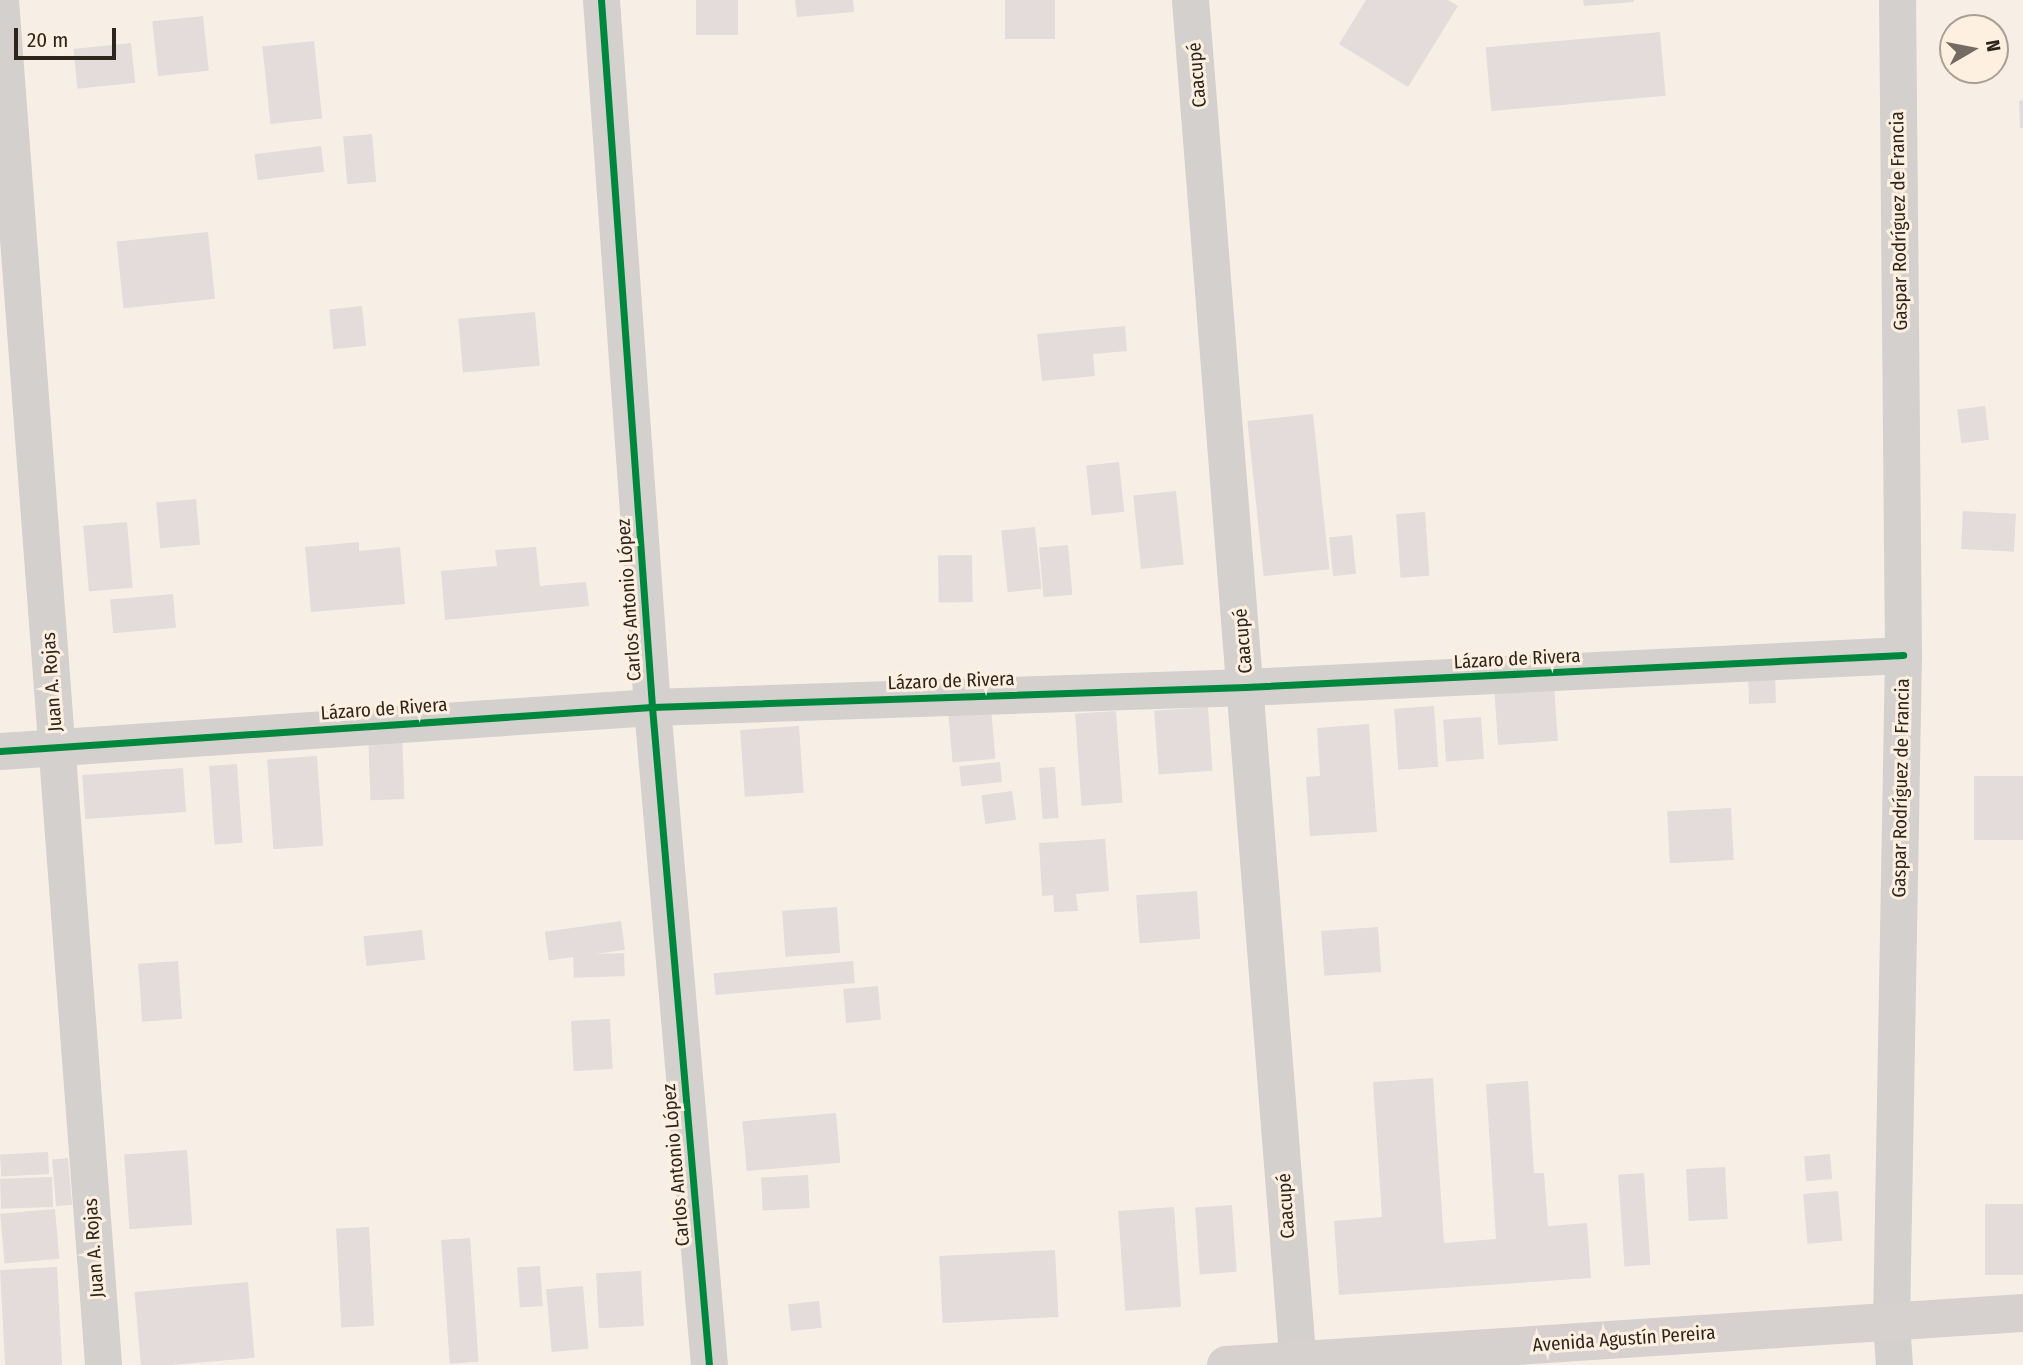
<!DOCTYPE html>
<html>
<head>
<meta charset="utf-8">
<style>
  body { margin:0 }
  #map { position:relative; width:2023px; height:1365px; overflow:hidden; background:#f7efe6; font-family:"Fira Sans Condensed",sans-serif }
  div>[style] { position:absolute }
  [style*='--x'] { left:calc(var(--x)*1px); top:calc(var(--y)*1px); width:calc(var(--w)*1px); rotate:calc(var(--a)*1deg) }
  .building>* { inset:0; background:#e4dbdb; transform-origin:0 0 }
  .street>* { height:37px; margin:-18.5px; padding:0 18.5px; transform-origin:18.5px; border-radius:18.5px; background:#d3d0cd }
  .secondary>* { height:38px; margin:-19px; padding:0 19px; transform-origin:19px; border-radius:19px; background:#d6d0ce }
  .cycleway>* { height:7px; margin:-3.5px; padding:0 3.5px; transform-origin:3.5px; border-radius:3.5px; background:#00873e }
  span { translate:-50% -50%; white-space:nowrap; text-align:center; line-height:1.15; -webkit-text-stroke:6px #fdf0e0; paint-order:stroke }
  .street-label { font-size:19px; color:#2e261d }
  .north { position:absolute; left:1939px; top:14px; width:70px; height:70px; box-sizing:border-box; background:#fdf0e0; border:2px solid #aa9f92; border-radius:50%; rotate:80deg; font-size:19px; font-weight:700; line-height:28px; text-align:center; color:#2e261d }
  .north::after { content:''; display:block; margin:auto; width:24px; height:32px; background:#746c63; clip-path:polygon(50% 0,100% 100%,50% 72%,0 100%) }
  .scale { position:absolute; left:14px; top:28px; width:102px; height:32px; box-sizing:border-box; border:4px solid #2e261d; border-top:0; padding-left:9px; font-size:21px; line-height:24px; white-space:nowrap; color:#2e261d; -webkit-text-stroke:5px #fdf0e0; paint-order:stroke }
</style>
</head>
<body>
<div id="map">
  <div class="building">
    <i style="left:696px;top:0;width:42px;height:35px"></i>
    <i style="clip-path:polygon(795px 0,853px 0,854px 12px,797px 17px)"></i>
    <i style="left:1005px;top:0;width:50px;height:39px"></i>
    <i style="clip-path:polygon(1366px 0,1448px 0,1458px 6px,1408px 87px,1339px 44px)"></i>
    <i style="clip-path:polygon(1583px 0,1634px 0,1634px 2px,1584px 6px)"></i>
    <i style="left:203px;top:16px;width:55px;height:51px;rotate:84deg"></i>
    <i style="left:1660px;top:32px;width:64px;height:175px;rotate:85deg"></i>
    <i style="left:314px;top:41px;width:78px;height:52px;rotate:84deg"></i>
    <i style="left:131px;top:43px;width:40px;height:58px;rotate:84deg"></i>
    <i style="clip-path:polygon(2023px 100px,2023px 128px,2020px 128px,2019px 101px)"></i>
    <i style="left:372px;top:134px;width:48px;height:29px;rotate:85deg"></i>
    <i style="left:321px;top:146px;width:26px;height:67px;rotate:83deg"></i>
    <i style="left:208px;top:232px;width:67px;height:92px;rotate:84deg"></i>
    <i style="left:362px;top:306px;width:40px;height:33px;rotate:84deg"></i>
    <i style="left:535px;top:312px;width:54px;height:77px;rotate:85deg"></i>
    <i style="clip-path:polygon(1125px 326px,1127px 351px,1093px 354px,1095px 376px,1042px 381px,1037px 334px)"></i>
    <i style="left:1985px;top:406px;width:34px;height:28px;rotate:83deg"></i>
    <i style="left:1313px;top:414px;width:156px;height:66px;rotate:84deg"></i>
    <i style="left:1119px;top:462px;width:50px;height:33px;rotate:84deg"></i>
    <i style="left:1176px;top:491px;width:74px;height:43px;rotate:84deg"></i>
    <i style="left:196px;top:499px;width:46px;height:40px;rotate:85deg"></i>
    <i style="left:1963px;top:511px;width:53px;height:38px;rotate:3deg"></i>
    <i style="left:1425px;top:512px;width:64px;height:29px;rotate:86deg"></i>
    <i style="left:127px;top:522px;width:66px;height:44px;rotate:85deg"></i>
    <i style="left:1035px;top:527px;width:62px;height:34px;rotate:84deg"></i>
    <i style="left:1352px;top:535px;width:39px;height:23px;rotate:84deg"></i>
    <i style="clip-path:polygon(359px 542px,359px 551px,400px 547px,405px 604px,311px 612px,305px 547px)"></i>
    <i style="left:1068px;top:545px;width:50px;height:29px;rotate:85deg"></i>
    <i style="clip-path:polygon(536px 547px,540px 586px,586px 582px,589px 606px,445px 620px,441px 571px,497px 566px,495px 550px)"></i>
    <i style="left:972px;top:555px;width:47px;height:34px;rotate:89deg"></i>
    <i style="left:173px;top:594px;width:34px;height:63px;rotate:85deg"></i>
    <i style="left:1775px;top:674px;width:29px;height:27px;rotate:88deg"></i>
    <i style="left:1554px;top:685px;width:56px;height:60px;rotate:86deg"></i>
    <i style="left:990px;top:697px;width:62px;height:43px;rotate:85deg"></i>
    <i style="left:1434px;top:706px;width:61px;height:40px;rotate:86deg"></i>
    <i style="left:1208px;top:707px;width:64px;height:54px;rotate:86deg"></i>
    <i style="left:1116px;top:711px;width:92px;height:41px;rotate:86deg"></i>
    <i style="left:1481px;top:717px;width:42px;height:38px;rotate:86deg"></i>
    <i style="clip-path:polygon(1369px 724px,1377px 832px,1310px 836px,1306px 777px,1320px 776px,1317px 728px)"></i>
    <i style="left:799px;top:726px;width:67px;height:59px;rotate:86deg"></i>
    <i style="left:402px;top:730px;width:69px;height:34px;rotate:88deg"></i>
    <i style="left:317px;top:756px;width:90px;height:50px;rotate:86deg"></i>
    <i style="left:1000px;top:762px;width:20px;height:41px;rotate:84deg"></i>
    <i style="left:237px;top:764px;width:79px;height:28px;rotate:86deg"></i>
    <i style="left:1055px;top:767px;width:51px;height:16px;rotate:86deg"></i>
    <i style="left:183px;top:768px;width:44px;height:101px;rotate:86deg"></i>
    <i style="left:2023px;top:776px;width:64px;height:49px;rotate:90deg"></i>
    <i style="left:1012px;top:791px;width:29px;height:31px;rotate:82deg"></i>
    <i style="left:1731px;top:808px;width:52px;height:64px;rotate:87deg"></i>
    <i style="clip-path:polygon(1105px 839px,1109px 891px,1076px 894px,1078px 911px,1054px 912px,1053px 895px,1042px 896px,1039px 843px)"></i>
    <i style="left:1197px;top:891px;width:48px;height:61px;rotate:86deg"></i>
    <i style="left:837px;top:907px;width:46px;height:55px;rotate:86deg"></i>
    <i style="left:621px;top:921px;width:29px;height:77px;rotate:82deg"></i>
    <i style="left:1378px;top:927px;width:45px;height:57px;rotate:86deg"></i>
    <i style="left:422px;top:930px;width:30px;height:59px;rotate:84deg"></i>
    <i style="left:624px;top:953px;width:23px;height:51px;rotate:88deg"></i>
    <i style="left:178px;top:961px;width:58px;height:40px;rotate:86deg"></i>
    <i style="left:853px;top:961px;width:22px;height:140px;rotate:85deg"></i>
    <i style="left:878px;top:986px;width:34px;height:35px;rotate:85deg"></i>
    <i style="left:610px;top:1019px;width:50px;height:39px;rotate:87deg"></i>
    <i style="clip-path:polygon(1433px 1078px,1444px 1243px,1496px 1239px,1486px 1084px,1528px 1081px,1534px 1173px,1544px 1173px,1548px 1226px,1587px 1223px,1591px 1278px,1339px 1295px,1334px 1221px,1382px 1217px,1373px 1082px)"></i>
    <i style="left:836px;top:1113px;width:50px;height:94px;rotate:85deg"></i>
    <i style="left:187px;top:1150px;width:75px;height:63px;rotate:86deg"></i>
    <i style="left:48px;top:1152px;width:22px;height:48px;rotate:87deg"></i>
    <i style="left:1830px;top:1154px;width:25px;height:26px;rotate:85deg"></i>
    <i style="left:68px;top:1158px;width:47px;height:16px;rotate:85deg"></i>
    <i style="left:1725px;top:1167px;width:52px;height:39px;rotate:87deg"></i>
    <i style="left:1644px;top:1173px;width:92px;height:26px;rotate:86deg"></i>
    <i style="left:808px;top:1175px;width:33px;height:47px;rotate:87deg"></i>
    <i style="left:52px;top:1177px;width:30px;height:52px;rotate:88deg"></i>
    <i style="left:1838px;top:1191px;width:50px;height:35px;rotate:85deg"></i>
    <i style="left:2023px;top:1204px;width:71px;height:38px;rotate:90deg"></i>
    <i style="left:1232px;top:1205px;width:67px;height:37px;rotate:86deg"></i>
    <i style="left:1174px;top:1207px;width:100px;height:56px;rotate:86deg"></i>
    <i style="left:55px;top:1209px;width:50px;height:55px;rotate:85deg"></i>
    <i style="left:369px;top:1227px;width:99px;height:33px;rotate:87deg"></i>
    <i style="left:470px;top:1238px;width:124px;height:29px;rotate:86deg"></i>
    <i style="left:1055px;top:1250px;width:67px;height:116px;rotate:87deg"></i>
    <i style="left:540px;top:1266px;width:40px;height:23px;rotate:86deg"></i>
    <i style="left:57px;top:1267px;width:98px;height:57px;rotate:87deg"></i>
    <i style="left:641px;top:1271px;width:55px;height:45px;rotate:87deg"></i>
    <i style="left:248px;top:1282px;width:76px;height:114px;rotate:85deg"></i>
    <i style="left:583px;top:1286px;width:63px;height:37px;rotate:85deg"></i>
    <i style="left:819px;top:1301px;width:27px;height:31px;rotate:84deg"></i>
  </div>
  <div class="street">
    <i style="--x:0;--y:0;--w:1369;--a:85.68"></i>
    <i style="--x:601;--y:0;--w:709;--a:85.87"></i>
    <i style="--x:652;--y:707;--w:660;--a:85.05"></i>
    <i style="--x:1190;--y:0;--w:1369;--a:85.48"></i>
    <i style="--x:0;--y:751;--w:653;--a:-3.86"></i>
    <i style="--x:652;--y:707;--w:594;--a:-1.93"></i>
    <i style="--x:1246;--y:687;--w:658;--a:-2.79"></i>
    <i style="--x:1894;--y:1365;--w:43;--a:-94"></i>
    <i style="--x:1891;--y:1322;--w:667;--a:-88.97"></i>
    <i style="--x:1903;--y:655;--w:655;--a:-90.52"></i>
  </div>
  <div class="secondary">
    <i style="--x:1226;--y:1365;--w:799;--a:-3.73"></i>
  </div>
  <div class="cycleway">
    <i style="--x:601;--y:0;--w:709;--a:85.87"></i>
    <i style="--x:652;--y:707;--w:660;--a:85.05"></i>
    <i style="--x:0;--y:751;--w:653;--a:-3.86"></i>
    <i style="--x:652;--y:707;--w:594;--a:-1.93"></i>
    <i style="--x:1246;--y:687;--w:658;--a:-2.79"></i>
  </div>
  <div class="street-label">
    <span style="left:1197px;top:75px;rotate:-95deg">Caacupé</span>
    <span style="left:1899px;top:221px;rotate:-91deg">Gaspar Rodríguez de Francia</span>
    <span style="left:629px;top:600px;rotate:-94deg">Carlos Antonio López</span>
    <span style="left:1243px;top:641px;rotate:-95deg">Caacupé</span>
    <span style="left:1517px;top:659px;rotate:-3deg">Lázaro de Rivera</span>
    <span style="left:951px;top:681px;rotate:-2deg">Lázaro de Rivera</span>
    <span style="left:52px;top:682px;rotate:-94deg">Juan A. Rojas</span>
    <span style="left:384px;top:709px;rotate:-4deg">Lázaro de Rivera</span>
    <span style="left:1901px;top:788px;rotate:-89deg">Gaspar Rodríguez de Francia</span>
    <span style="left:676px;top:1165px;rotate:-95deg">Carlos Antonio López</span>
    <span style="left:1286px;top:1206px;rotate:-94deg">Caacupé</span>
    <span style="left:94px;top:1248px;rotate:-94deg">Juan A. Rojas</span>
    <span style="left:1624px;top:1339px;rotate:-4deg">Avenida Agustín Pereira</span>
  </div>
  <div class="north">N</div>
  <div class="scale">20 m</div>
</div>
</body>
</html>
